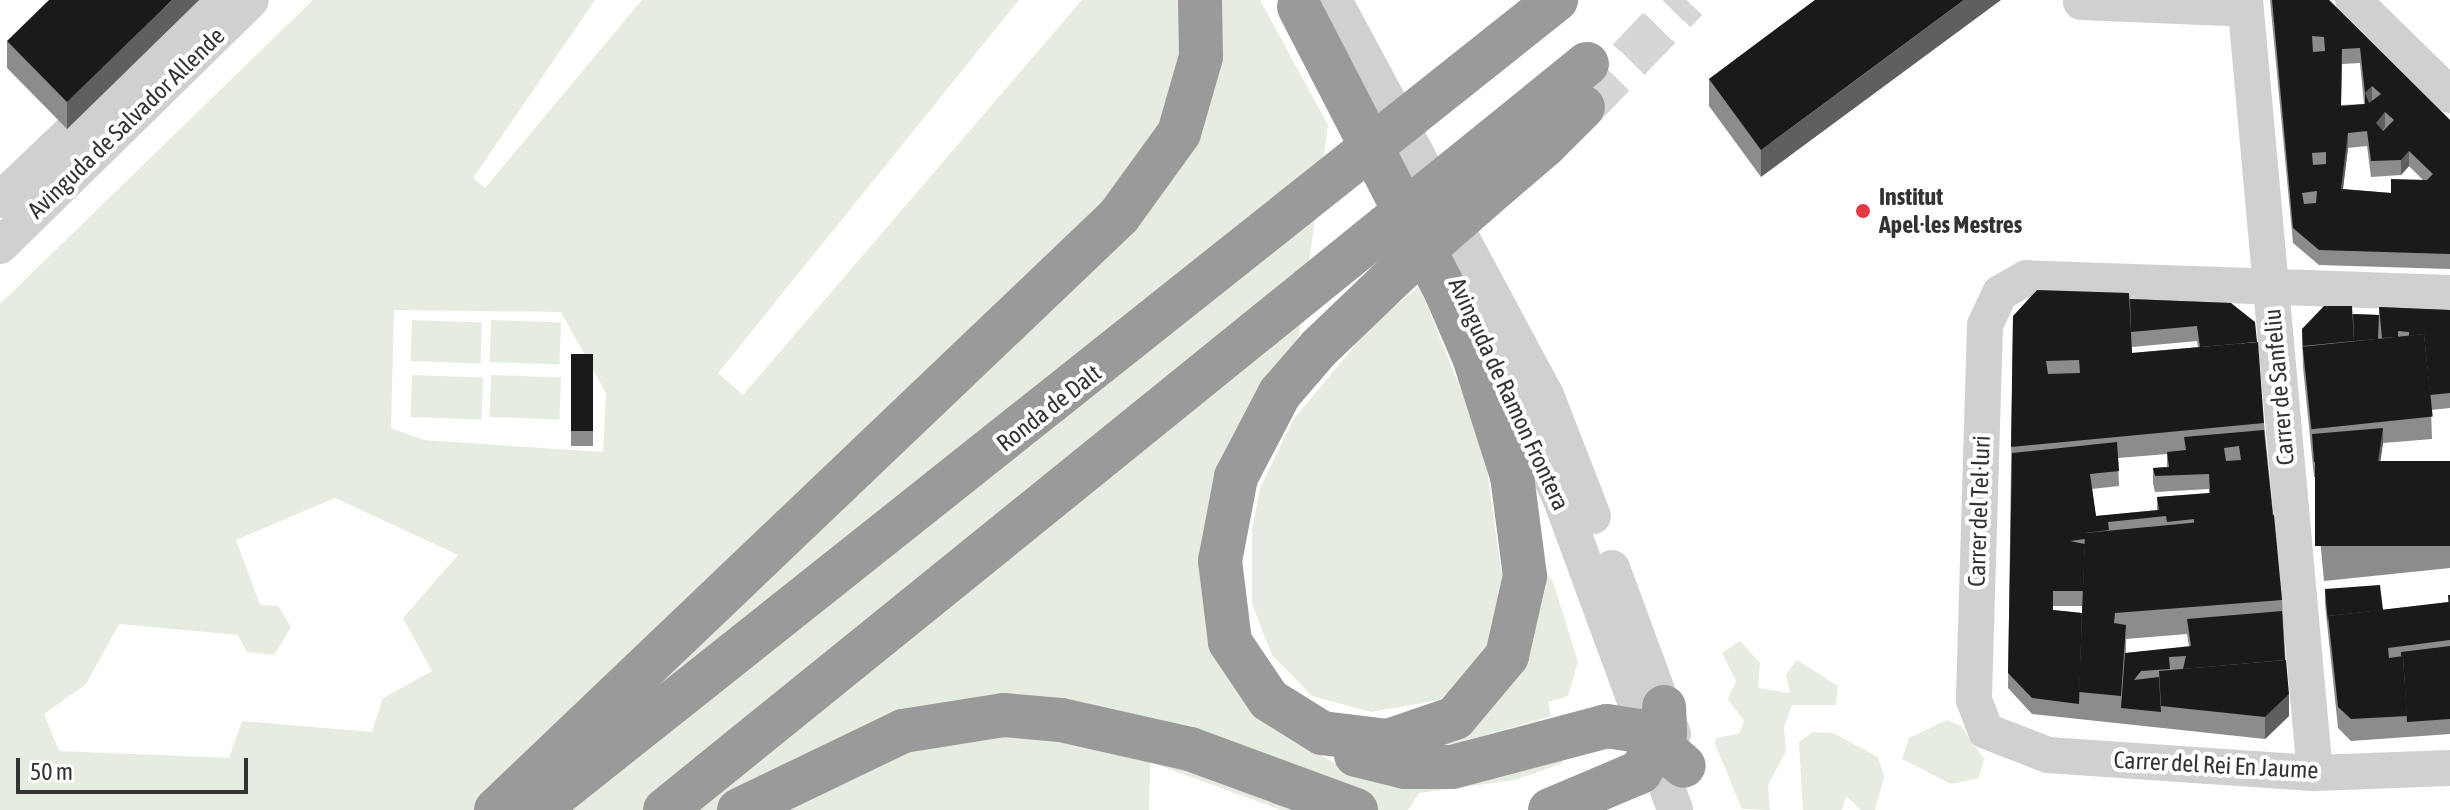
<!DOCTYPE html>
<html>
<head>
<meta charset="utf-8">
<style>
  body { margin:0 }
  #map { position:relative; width:2450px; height:810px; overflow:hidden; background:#fff; font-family:"Asap Condensed",sans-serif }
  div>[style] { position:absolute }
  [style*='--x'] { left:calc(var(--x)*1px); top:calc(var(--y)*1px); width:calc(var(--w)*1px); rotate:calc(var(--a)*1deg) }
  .green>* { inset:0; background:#e6ecdf; transform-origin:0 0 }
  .highway-tunnel>* { height:44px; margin-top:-22px; transform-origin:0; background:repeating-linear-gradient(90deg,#d6d6d6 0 44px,transparent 0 66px) }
  .minor>* { height:36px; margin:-18px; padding:0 18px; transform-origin:18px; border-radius:18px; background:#d0d0d0 }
  .highway>* { height:44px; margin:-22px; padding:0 22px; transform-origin:22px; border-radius:22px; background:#9a9a9a }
  .wall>* { inset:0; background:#8c8c8c; transform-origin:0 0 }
  .shaded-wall>* { inset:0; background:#5f5f5f }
  .building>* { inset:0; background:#1a1a1a; transform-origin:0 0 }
  .dots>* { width:22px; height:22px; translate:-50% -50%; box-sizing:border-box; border:4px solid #fff; border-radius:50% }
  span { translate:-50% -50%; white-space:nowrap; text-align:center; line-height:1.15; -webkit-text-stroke:8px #fff; paint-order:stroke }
  .street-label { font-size:24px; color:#333 }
  .poi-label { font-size:24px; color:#333; font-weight:700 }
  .left { translate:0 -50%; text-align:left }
  .scale { position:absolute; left:16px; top:758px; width:232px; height:36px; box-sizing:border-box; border:4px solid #333; border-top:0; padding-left:10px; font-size:24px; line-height:28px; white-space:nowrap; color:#333; -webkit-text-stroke:6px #fff; paint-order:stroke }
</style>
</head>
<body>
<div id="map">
  <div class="green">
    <i style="clip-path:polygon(evenodd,313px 0,595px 0,473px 178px,485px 188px,642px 0,1019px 0,718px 373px,743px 395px,1082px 0,1260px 0,1328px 125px,1297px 350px,1209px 558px,1299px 742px,1339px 766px,1558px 751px,1563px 763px,1515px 780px,1419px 793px,1408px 810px,1281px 810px,1150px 762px,1149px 810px,0 810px,0 304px,313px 0,394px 310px,561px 312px,606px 393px,603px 452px,424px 440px,391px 428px,394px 310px,313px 0,335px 498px,458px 555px,403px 618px,432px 671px,383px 698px,372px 732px,242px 721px,229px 758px,59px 751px,44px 714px,86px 684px,119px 624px,238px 635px,247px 652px,274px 655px,291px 627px,278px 606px,260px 605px,236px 540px,335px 498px)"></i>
    <i style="clip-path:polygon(1419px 286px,1484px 447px,1501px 571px,1509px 572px,1494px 639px,1466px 678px,1439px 700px,1371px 712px,1312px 696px,1272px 655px,1252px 604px,1252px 529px,1260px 488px,1293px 420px,1371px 326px)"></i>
    <i style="left:412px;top:320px;width:70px;height:41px;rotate:2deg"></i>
    <i style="left:491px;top:320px;width:70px;height:42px;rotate:2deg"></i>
    <i style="left:412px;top:375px;width:71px;height:42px;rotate:2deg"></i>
    <i style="left:491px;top:375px;width:70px;height:42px;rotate:2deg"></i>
    <i style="clip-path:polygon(1541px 568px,1553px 582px,1578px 662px,1568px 696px,1548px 702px,1551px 716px,1438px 749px)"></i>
    <i style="clip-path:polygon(1740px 641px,1760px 663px,1758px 688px,1790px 693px,1786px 674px,1797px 660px,1838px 686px,1836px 705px,1792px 705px,1784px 727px,1786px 751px,1768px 785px,1770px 810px,1742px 809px,1715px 744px,1716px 738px,1739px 734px,1744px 721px,1728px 699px,1736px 681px,1722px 653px)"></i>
    <i style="clip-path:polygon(1947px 720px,1961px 726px,1984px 759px,1979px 778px,1951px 784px,1902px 759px,1909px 738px)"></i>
    <i style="clip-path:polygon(1813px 732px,1833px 733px,1878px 757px,1884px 777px,1875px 810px,1861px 810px,1846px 796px,1842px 810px,1803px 810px,1799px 742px)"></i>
  </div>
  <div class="highway-tunnel">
    <i style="--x:1583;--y:107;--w:149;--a:-46.1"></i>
  </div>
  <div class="minor">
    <i style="--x:1334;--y:0;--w:448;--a:61.8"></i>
    <i style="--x:1546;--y:395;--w:130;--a:68.8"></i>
    <i style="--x:2245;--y:0;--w:776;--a:84.83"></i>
    <i style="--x:2353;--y:0;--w:136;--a:44.4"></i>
    <i style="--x:2081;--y:2;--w:164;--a:2.4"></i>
    <i style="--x:0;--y:200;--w:289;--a:-43.7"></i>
    <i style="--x:0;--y:246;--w:351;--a:-44.4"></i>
    <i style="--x:2450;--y:293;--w:424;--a:-178"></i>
    <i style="--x:2026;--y:278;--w:30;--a:150"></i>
    <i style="--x:2000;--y:293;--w:35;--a:115"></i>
    <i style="--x:1985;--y:325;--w:375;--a:91.7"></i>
    <i style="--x:1974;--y:700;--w:33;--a:69"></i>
    <i style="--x:1986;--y:731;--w:66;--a:21.2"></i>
    <i style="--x:2048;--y:755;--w:268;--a:3.9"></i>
    <i style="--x:2315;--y:773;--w:135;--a:-2.1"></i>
    <i style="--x:1478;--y:323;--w:192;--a:64.8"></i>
    <i style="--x:1560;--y:497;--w:333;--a:69.8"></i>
    <i style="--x:1612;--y:568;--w:177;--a:69.8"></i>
  </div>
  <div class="highway">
    <i style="--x:1299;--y:7;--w:321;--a:62.7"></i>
    <i style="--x:1446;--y:292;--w:71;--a:66.7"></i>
    <i style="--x:1474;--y:357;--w:125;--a:72.3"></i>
    <i style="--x:1512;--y:476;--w:101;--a:82.6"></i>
    <i style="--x:1525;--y:576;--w:82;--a:102.7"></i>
    <i style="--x:1507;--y:656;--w:81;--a:130"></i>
    <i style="--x:1455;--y:718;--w:71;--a:161.1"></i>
    <i style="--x:1388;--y:741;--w:66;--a:-173.1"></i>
    <i style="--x:1322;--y:733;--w:62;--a:-148.1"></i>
    <i style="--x:1269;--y:700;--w:70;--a:-123.9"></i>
    <i style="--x:1230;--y:642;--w:82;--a:-97"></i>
    <i style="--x:1220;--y:561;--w:86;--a:-79.2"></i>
    <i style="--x:1236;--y:477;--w:95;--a:-62.4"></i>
    <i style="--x:1280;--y:393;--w:60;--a:-49.1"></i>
    <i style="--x:1319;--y:348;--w:104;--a:-43.8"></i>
    <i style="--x:1394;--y:276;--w:135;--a:-41.1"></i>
    <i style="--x:1496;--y:187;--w:63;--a:-40.5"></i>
    <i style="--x:1544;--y:146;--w:55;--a:-45"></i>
    <i style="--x:1356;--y:755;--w:50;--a:13.8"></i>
    <i style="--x:1405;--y:767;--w:47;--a:0"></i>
    <i style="--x:1452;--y:767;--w:160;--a:-14.8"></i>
    <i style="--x:1607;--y:726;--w:37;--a:9"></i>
    <i style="--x:1644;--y:732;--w:52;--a:40.4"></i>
    <i style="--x:496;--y:810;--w:861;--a:-43.63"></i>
    <i style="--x:1119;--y:216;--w:102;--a:-54.1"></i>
    <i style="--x:1179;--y:133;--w:79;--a:-73.9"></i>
    <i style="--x:1201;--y:57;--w:57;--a:-91"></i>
    <i style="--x:537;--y:810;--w:1302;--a:-38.48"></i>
    <i style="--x:665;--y:810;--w:1186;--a:-38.98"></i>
    <i style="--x:739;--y:810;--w:182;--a:-25.7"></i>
    <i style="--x:903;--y:731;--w:102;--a:-9"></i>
    <i style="--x:1004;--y:715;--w:57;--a:5"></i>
    <i style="--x:1061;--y:720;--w:132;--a:12.7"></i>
    <i style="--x:1190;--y:749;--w:177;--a:20.2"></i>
    <i style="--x:1550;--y:810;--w:98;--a:-22.9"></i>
    <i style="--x:1640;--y:772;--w:46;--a:-57.3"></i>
    <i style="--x:1665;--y:733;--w:26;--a:-92"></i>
  </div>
  <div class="wall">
    <i style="clip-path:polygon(199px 0,67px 129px,7px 68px,7px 41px)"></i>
    <i style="clip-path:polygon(1815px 0,1761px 177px,1709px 106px,1709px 79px)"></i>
    <i style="clip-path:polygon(evenodd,2270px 0,2329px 0,2450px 120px,2450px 269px,2319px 265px,2293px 243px,2270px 0,2360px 63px,2364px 104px,2341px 105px,2342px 64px,2360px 63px,2270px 0,2367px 146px,2371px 177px,2401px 175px,2409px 166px,2423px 180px,2391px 193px,2343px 189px,2348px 148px,2367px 146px)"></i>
    <i style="clip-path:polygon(evenodd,2130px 299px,2231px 303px,2264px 423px,2282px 600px,2289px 716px,2265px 739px,2032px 714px,2008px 688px,2013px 316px,2130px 299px,2197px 341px,2198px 347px,2132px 353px,2132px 347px,2197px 341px,2130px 299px,2167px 454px,2167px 467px,2153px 468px,2153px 483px,2155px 492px,2209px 489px,2209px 493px,2157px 497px,2157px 510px,2096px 516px,2092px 489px,2119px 486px,2118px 458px,2167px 454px,2130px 299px,2053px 606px,2082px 606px,2082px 613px,2053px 610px,2053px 606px,2130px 299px,2187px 634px,2189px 647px,2126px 653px,2126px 639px,2187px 634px)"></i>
    <i style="clip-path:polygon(2379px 307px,2450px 310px,2450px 408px,2431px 410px,2432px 439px,2383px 443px,2379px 468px,2450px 461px,2450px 568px,2324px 581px,2316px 496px,2316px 477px,2314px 477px,2303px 367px,2302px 329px,2353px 314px,2379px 315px)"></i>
    <i style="left:571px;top:354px;width:22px;height:92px"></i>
    <i style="clip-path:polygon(2325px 589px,2383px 610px,2448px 602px,2448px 595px,2450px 595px,2450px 734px,2351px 741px,2338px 728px,2325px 604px)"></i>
  </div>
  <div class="shaded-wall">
    <i style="clip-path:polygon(172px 0,199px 0,67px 129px,67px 102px)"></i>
    <i style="clip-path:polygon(1964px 0,2001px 0,1761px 177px,1761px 150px)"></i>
    <i style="clip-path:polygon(2372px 86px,2372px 101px,2365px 107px,2365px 93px,2365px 108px,2365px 93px)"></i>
    <i style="clip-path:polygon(2385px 112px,2385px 127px,2376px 138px,2376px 123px)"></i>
    <i style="clip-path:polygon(2348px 133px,2348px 148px,2341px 204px,2341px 189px)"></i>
    <i style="clip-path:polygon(2409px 151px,2409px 166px,2401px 175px,2401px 160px)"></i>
    <i style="clip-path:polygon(2383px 428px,2383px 443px,2378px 477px,2354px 483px,2354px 468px)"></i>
    <i style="clip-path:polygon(2289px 694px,2289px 716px,2265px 739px,2265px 717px)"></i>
  </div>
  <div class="building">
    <i style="clip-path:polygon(49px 0,172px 0,67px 102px,7px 41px)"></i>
    <i style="clip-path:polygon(1815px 0,1964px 0,1761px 150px,1709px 79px)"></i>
    <i style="clip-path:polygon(evenodd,2272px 0,2329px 0,2450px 120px,2450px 254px,2319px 250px,2293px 228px,2272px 0,2312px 36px,2324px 37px,2325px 51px,2313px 52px,2312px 36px,2272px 0,2360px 48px,2365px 93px,2372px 86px,2381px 94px,2369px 103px,2365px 93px,2365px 104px,2341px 106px,2342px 49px,2360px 48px,2272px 0,2385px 112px,2394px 120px,2383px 131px,2376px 123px,2385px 112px,2272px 0,2367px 131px,2371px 161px,2401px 160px,2409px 151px,2433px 174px,2427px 180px,2391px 179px,2391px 193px,2341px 189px,2348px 133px,2367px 131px,2272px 0,2326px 152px,2326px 164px,2313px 165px,2312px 153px,2326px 152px,2272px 0,2317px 191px,2316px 203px,2304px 204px,2302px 193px,2317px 191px)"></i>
    <i style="clip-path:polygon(evenodd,2037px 290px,2129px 293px,2132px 353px,2258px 342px,2264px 423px,2011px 447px,2013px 316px,2037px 290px,2079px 360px,2080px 373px,2048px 374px,2046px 361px,2079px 360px)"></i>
    <i style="clip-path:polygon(2130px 299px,2231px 303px,2255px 322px,2257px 342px,2200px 347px,2197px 326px,2131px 332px)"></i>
    <i style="clip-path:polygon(2324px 306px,2352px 306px,2354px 341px,2303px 346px,2303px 352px,2302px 329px)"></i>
    <i style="clip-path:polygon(2379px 307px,2450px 310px,2450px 393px,2430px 395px,2424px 334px,2409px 336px,2409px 332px,2398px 331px,2398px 337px,2382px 338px)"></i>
    <i style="clip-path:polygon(2353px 314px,2379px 315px,2378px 339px,2354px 341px)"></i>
    <i style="left:2424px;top:334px;width:83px;height:122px;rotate:84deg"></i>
    <i style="left:571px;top:354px;width:22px;height:77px"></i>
    <i style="clip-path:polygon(2383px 428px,2378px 461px,2354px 468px,2314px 462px,2312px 434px)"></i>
    <i style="clip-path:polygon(evenodd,2264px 430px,2273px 516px,2194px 523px,2194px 519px,2167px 522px,2166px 516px,2108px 522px,2109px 530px,2085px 533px,2085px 539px,2070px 541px,2085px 544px,2083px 591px,2053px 591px,2053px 610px,2082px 613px,2079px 704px,2032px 698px,2008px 673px,2012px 453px,2117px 442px,2119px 471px,2090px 474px,2096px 516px,2159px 510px,2157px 497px,2210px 493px,2209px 474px,2155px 476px,2153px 468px,2169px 467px,2167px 452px,2186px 450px,2184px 437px,2264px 430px,2239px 446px,2241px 460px,2226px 461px,2224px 448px,2239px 446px)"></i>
    <i style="left:2450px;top:461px;width:85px;height:135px;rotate:90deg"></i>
    <i style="clip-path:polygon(2274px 515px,2282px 600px,2115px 613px,2114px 623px,2126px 625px,2121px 696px,2079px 692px,2085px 533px)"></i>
    <i style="clip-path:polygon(2380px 585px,2383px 610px,2328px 616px,2328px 623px,2325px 589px)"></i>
    <i style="clip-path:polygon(2448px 595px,2450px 595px,2450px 640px,2388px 648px,2389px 658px,2403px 656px,2407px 716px,2351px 719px,2338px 707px,2328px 616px,2449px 602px)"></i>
    <i style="clip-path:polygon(2282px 611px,2285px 660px,2183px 669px,2186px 656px,2169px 657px,2170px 669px,2141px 671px,2134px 680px,2159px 677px,2161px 712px,2121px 708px,2125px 653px,2191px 646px,2187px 619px)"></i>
    <i style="clip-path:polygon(2450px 646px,2450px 719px,2407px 722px,2403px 656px,2401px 656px,2401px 652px)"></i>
    <i style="clip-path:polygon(2286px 660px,2289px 694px,2265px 717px,2161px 706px,2159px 671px)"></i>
  </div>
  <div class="dots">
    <i style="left:1863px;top:211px;background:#e63946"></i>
  </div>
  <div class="street-label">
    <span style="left:126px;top:123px;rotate:-44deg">Avinguda de Salvador Allende</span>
    <span style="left:2279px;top:387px;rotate:-95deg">Carrer de Sanfeliu</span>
    <span style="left:1509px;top:394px;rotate:65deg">Avinguda de Ramon Frontera</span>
    <span style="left:1049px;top:408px;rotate:-38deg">Ronda de Dalt</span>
    <span style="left:1979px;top:511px;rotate:-88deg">Carrer del Tel·luri</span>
    <span style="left:2216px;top:765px;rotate:3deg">Carrer del Rei En Jaume</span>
  </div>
  <div class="poi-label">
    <span class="left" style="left:1879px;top:211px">Institut<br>Apel·les Mestres</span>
  </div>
  <div class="scale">50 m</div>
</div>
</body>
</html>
